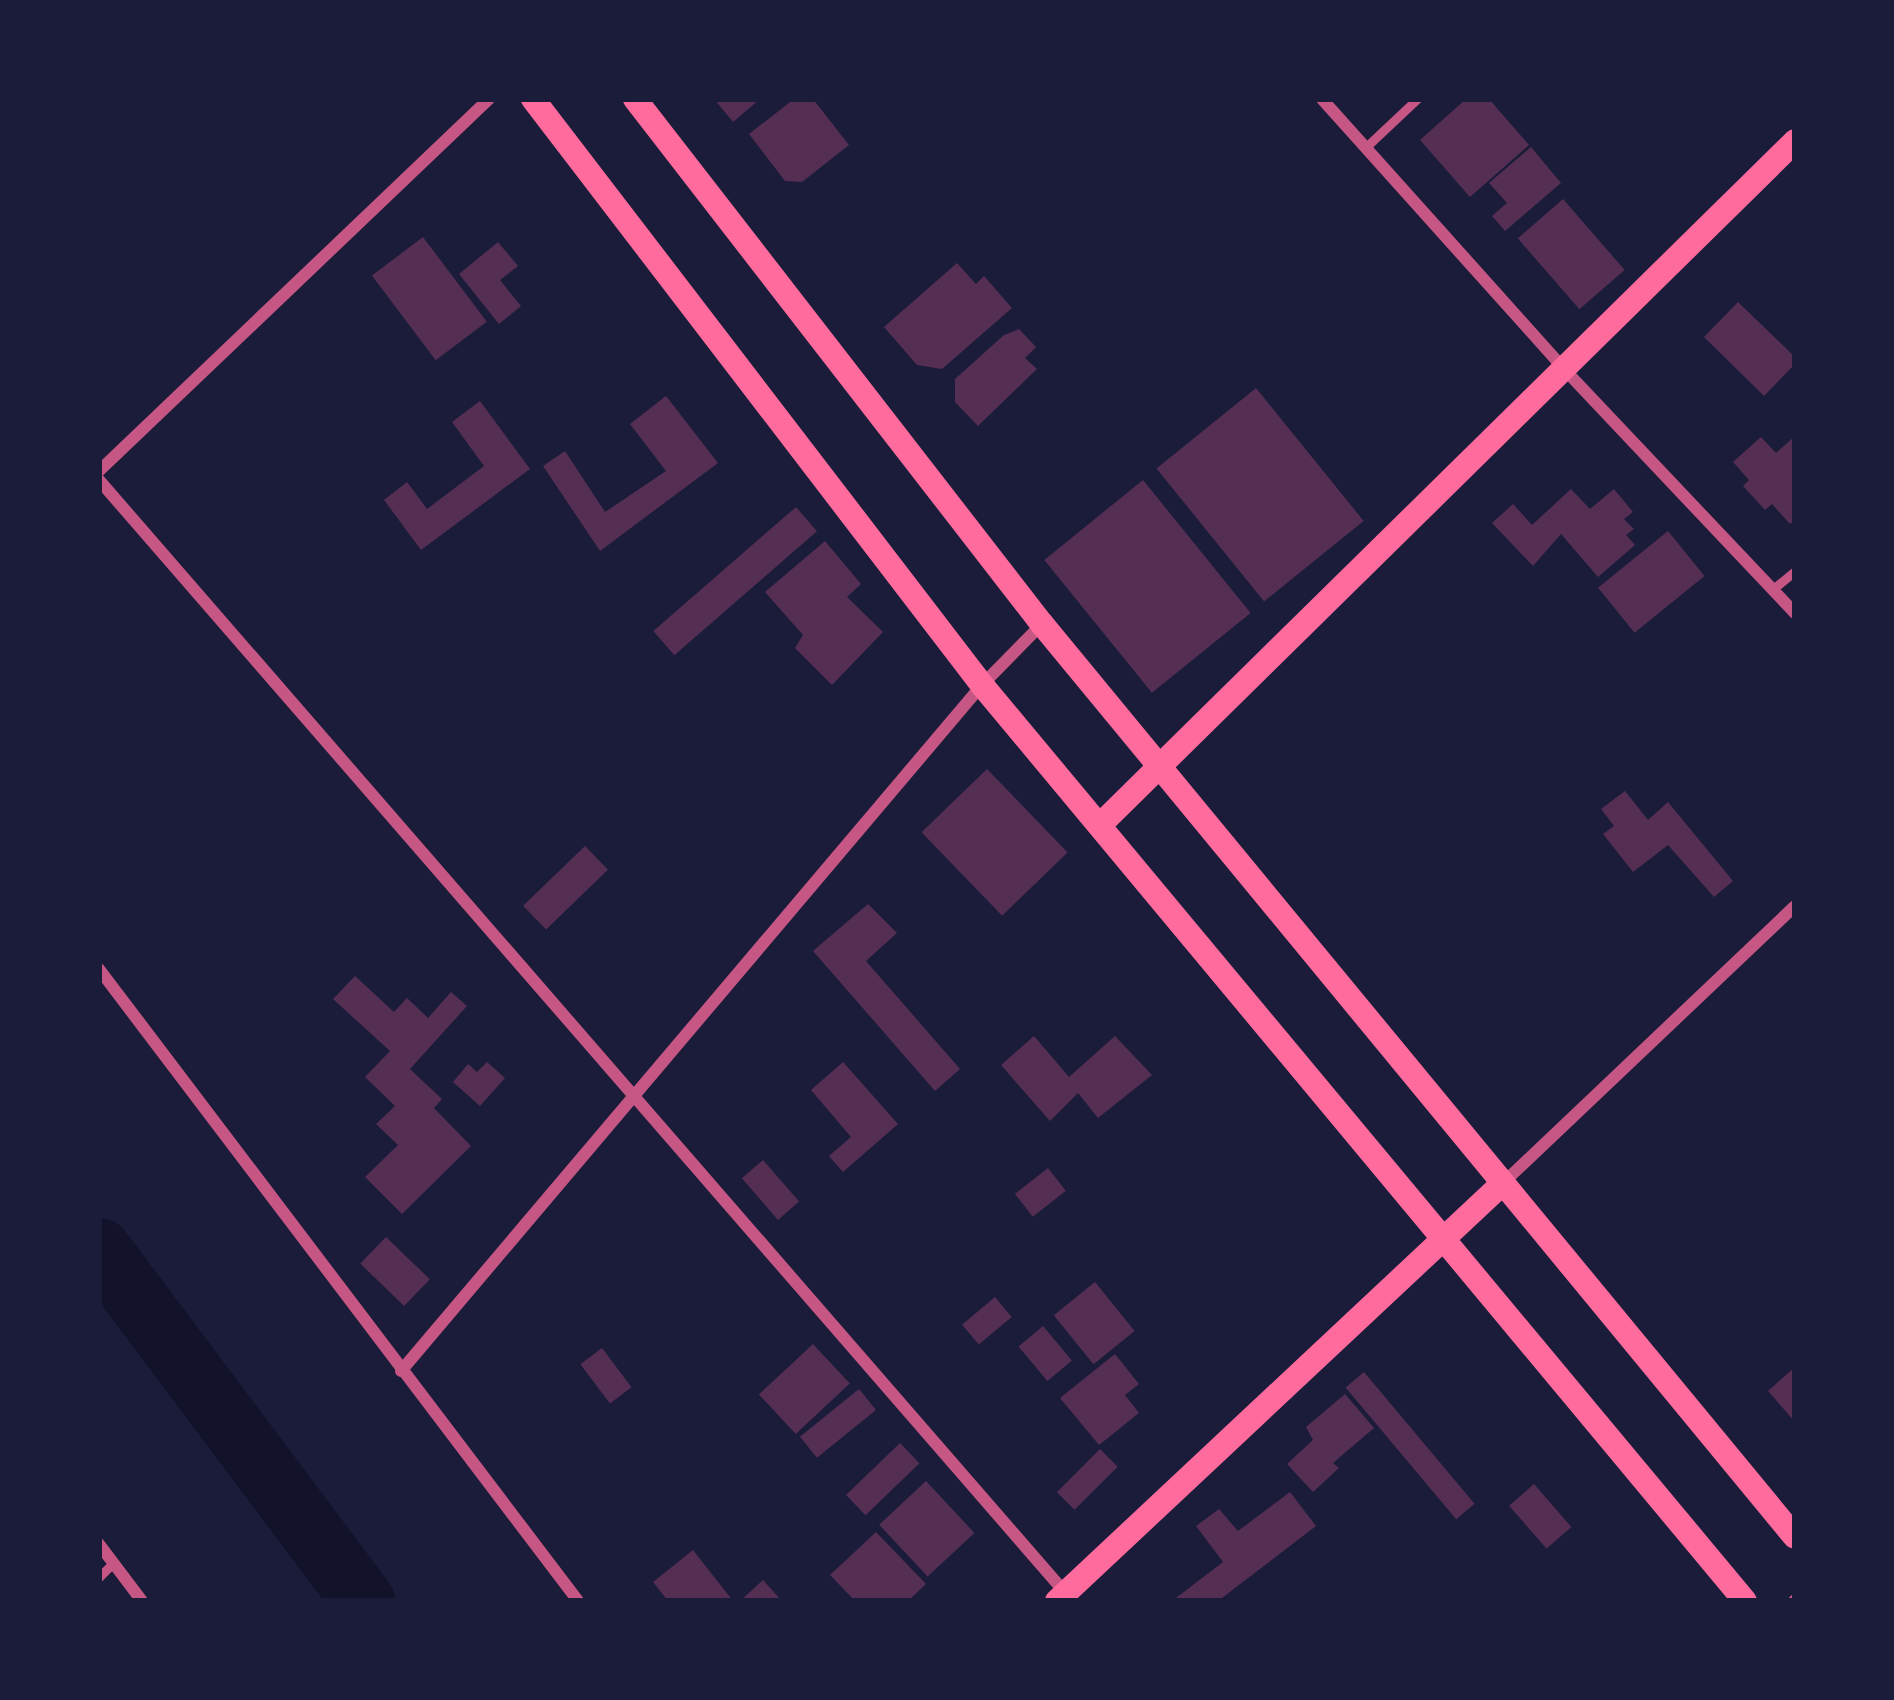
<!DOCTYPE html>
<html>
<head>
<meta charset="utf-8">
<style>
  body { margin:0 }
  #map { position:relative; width:1894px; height:1700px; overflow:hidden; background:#1b1b3a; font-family:Merriweather,serif }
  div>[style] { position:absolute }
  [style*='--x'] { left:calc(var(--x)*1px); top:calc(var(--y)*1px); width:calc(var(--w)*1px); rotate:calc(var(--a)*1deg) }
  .river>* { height:63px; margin:-31.5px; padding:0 31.5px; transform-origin:31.5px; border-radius:31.5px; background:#12122b }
  .building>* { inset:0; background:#542f53; transform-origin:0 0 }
  .service>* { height:9px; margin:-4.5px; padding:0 4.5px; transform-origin:4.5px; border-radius:4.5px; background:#c65784 }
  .minor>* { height:12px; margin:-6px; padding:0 6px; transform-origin:6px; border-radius:6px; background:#c65784 }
  .secondary>* { height:24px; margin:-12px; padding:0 12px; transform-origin:12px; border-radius:12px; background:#ff6b9d }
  span { translate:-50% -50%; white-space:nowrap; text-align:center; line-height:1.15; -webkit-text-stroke:9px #1b1b3a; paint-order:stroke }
  .frame { position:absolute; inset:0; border:102px solid #1b1b3a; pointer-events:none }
</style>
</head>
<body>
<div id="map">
  <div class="river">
    <i style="--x:99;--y:1249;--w:440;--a:53.1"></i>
  </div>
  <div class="building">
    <i style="clip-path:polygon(714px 99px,760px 99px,733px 122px)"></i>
    <i style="clip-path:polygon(794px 99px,813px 99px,849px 145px,802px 182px,785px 181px,749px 134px)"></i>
    <i style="clip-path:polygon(1466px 99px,1489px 99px,1529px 145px,1470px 197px,1420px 140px)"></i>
    <i style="clip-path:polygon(1531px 147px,1561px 183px,1505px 231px,1492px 216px,1507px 203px,1489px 183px)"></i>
    <i style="left:1563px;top:199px;width:94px;height:60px;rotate:49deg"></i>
    <i style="left:423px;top:237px;width:106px;height:64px;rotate:53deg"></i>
    <i style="clip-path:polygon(498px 242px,518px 266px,500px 280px,521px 306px,499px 324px,459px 274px)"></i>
    <i style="clip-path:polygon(957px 263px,976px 284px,984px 276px,1012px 308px,942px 369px,917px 365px,884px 327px)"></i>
    <i style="clip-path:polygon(1738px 302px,1795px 357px,1795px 364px,1764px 396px,1704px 337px)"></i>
    <i style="clip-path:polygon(1019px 329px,1036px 347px,1025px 358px,1037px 369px,978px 426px,955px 402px,955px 379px,1004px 335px)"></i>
    <i style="left:1256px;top:388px;width:171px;height:128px;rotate:51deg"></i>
    <i style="clip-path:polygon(666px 396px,718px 463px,600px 551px,543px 466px,565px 451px,605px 512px,666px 471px,630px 424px)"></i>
    <i style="clip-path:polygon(480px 401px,530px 469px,421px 550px,384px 500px,407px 482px,427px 509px,484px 466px,452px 422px)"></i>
    <i style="clip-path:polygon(1795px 436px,1795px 520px,1790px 524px,1772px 504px,1765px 510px,1743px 486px,1749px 480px,1733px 462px,1761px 437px,1776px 453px)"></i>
    <i style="left:1143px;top:480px;width:171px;height:127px;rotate:51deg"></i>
    <i style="clip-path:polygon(1571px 489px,1590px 509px,1614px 489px,1633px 512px,1624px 519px,1634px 529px,1626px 535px,1635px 545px,1598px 577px,1561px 534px,1533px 566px,1492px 523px,1513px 504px,1532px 525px)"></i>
    <i style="left:796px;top:507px;width:32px;height:189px;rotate:49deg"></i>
    <i style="left:1668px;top:531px;width:58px;height:90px;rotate:51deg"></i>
    <i style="clip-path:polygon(825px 541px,861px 584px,847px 597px,883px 632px,832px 685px,795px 648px,803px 635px,765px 592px)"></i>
    <i style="left:987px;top:769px;width:116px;height:91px;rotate:46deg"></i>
    <i style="clip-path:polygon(1625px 791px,1648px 820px,1668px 802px,1733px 881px,1714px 897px,1668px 845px,1633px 872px,1603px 834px,1614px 826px,1601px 809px)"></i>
    <i style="left:585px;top:846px;width:33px;height:86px;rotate:46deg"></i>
    <i style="clip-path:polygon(868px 904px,897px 933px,866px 961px,960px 1069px,935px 1091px,813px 951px)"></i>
    <i style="clip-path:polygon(355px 976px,394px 1012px,407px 998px,428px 1018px,451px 992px,467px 1006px,410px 1069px,442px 1099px,434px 1108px,471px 1146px,402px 1214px,365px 1177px,398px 1145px,376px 1124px,395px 1106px,365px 1077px,390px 1051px,333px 999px)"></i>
    <i style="clip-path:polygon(1034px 1036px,1069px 1077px,1115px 1036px,1152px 1075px,1098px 1118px,1078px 1093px,1050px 1121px,1001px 1065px)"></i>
    <i style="clip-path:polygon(487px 1062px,505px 1078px,480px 1106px,453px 1082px,468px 1064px,477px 1072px)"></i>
    <i style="clip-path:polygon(843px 1062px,898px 1124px,843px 1172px,829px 1156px,851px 1137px,811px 1090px)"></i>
    <i style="left:763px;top:1160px;width:55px;height:28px;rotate:49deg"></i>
    <i style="left:1048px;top:1168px;width:29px;height:42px;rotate:52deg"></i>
    <i style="left:386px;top:1237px;width:61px;height:37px;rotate:44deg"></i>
    <i style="left:1095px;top:1282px;width:63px;height:53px;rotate:51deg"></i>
    <i style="left:995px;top:1297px;width:26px;height:43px;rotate:50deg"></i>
    <i style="left:1043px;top:1326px;width:45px;height:32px;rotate:50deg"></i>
    <i style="left:813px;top:1344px;width:54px;height:74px;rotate:47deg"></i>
    <i style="left:602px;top:1348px;width:49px;height:27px;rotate:53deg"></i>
    <i style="clip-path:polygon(1115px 1354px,1139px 1384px,1125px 1395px,1139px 1413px,1099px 1445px,1060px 1398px)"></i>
    <i style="clip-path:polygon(1795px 1367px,1795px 1422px,1768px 1391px)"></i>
    <i style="left:1364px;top:1372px;width:172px;height:24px;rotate:50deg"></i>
    <i style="left:859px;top:1389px;width:27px;height:76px;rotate:51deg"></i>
    <i style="clip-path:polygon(1345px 1394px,1374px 1428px,1333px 1463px,1339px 1468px,1313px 1492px,1287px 1464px,1313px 1440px,1306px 1427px)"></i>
    <i style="left:900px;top:1443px;width:28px;height:75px;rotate:46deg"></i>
    <i style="left:1100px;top:1449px;width:25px;height:61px;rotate:45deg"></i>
    <i style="left:926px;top:1481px;width:71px;height:64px;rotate:47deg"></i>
    <i style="left:1534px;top:1484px;width:57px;height:33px;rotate:49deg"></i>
    <i style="clip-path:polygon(1290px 1492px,1316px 1526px,1218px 1601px,1172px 1601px,1223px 1562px,1196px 1526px,1219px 1509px,1238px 1531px)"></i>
    <i style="clip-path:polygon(876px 1532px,926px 1584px,908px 1601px,855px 1601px,830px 1575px)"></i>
    <i style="clip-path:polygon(693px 1550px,733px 1601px,668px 1601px,653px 1582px)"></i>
    <i style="clip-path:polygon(763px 1580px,782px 1601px,740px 1601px)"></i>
  </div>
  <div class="service">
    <i style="--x:1366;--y:147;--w:70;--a:-43.3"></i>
    <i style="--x:1774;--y:588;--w:27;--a:-39"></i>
    <i style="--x:99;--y:1577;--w:20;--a:-45"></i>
  </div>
  <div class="minor">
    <i style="--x:1322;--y:99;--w:364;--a:48.1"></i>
    <i style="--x:1565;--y:370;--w:335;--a:46.6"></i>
    <i style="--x:99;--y:471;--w:539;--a:-43.65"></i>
    <i style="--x:99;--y:480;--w:1478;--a:49.03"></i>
    <i style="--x:99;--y:969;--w:793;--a:52.84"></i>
    <i style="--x:1501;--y:1185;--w:405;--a:-43.5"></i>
    <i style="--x:401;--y:1371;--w:899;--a:-49.74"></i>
    <i style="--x:982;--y:685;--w:86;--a:-45.5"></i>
    <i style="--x:99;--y:1544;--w:71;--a:53"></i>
    <i style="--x:1794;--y:1601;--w:1;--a:-45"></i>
  </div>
  <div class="secondary">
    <i style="--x:533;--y:99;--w:738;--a:52.54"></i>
    <i style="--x:982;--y:685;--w:1192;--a:50.21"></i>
    <i style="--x:635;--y:99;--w:664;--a:52.22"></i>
    <i style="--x:1042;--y:624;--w:1183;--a:50.49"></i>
    <i style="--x:1102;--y:823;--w:972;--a:-44.54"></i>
    <i style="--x:1057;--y:1601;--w:608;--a:-43.14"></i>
  </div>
  <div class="frame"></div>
</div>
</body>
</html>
